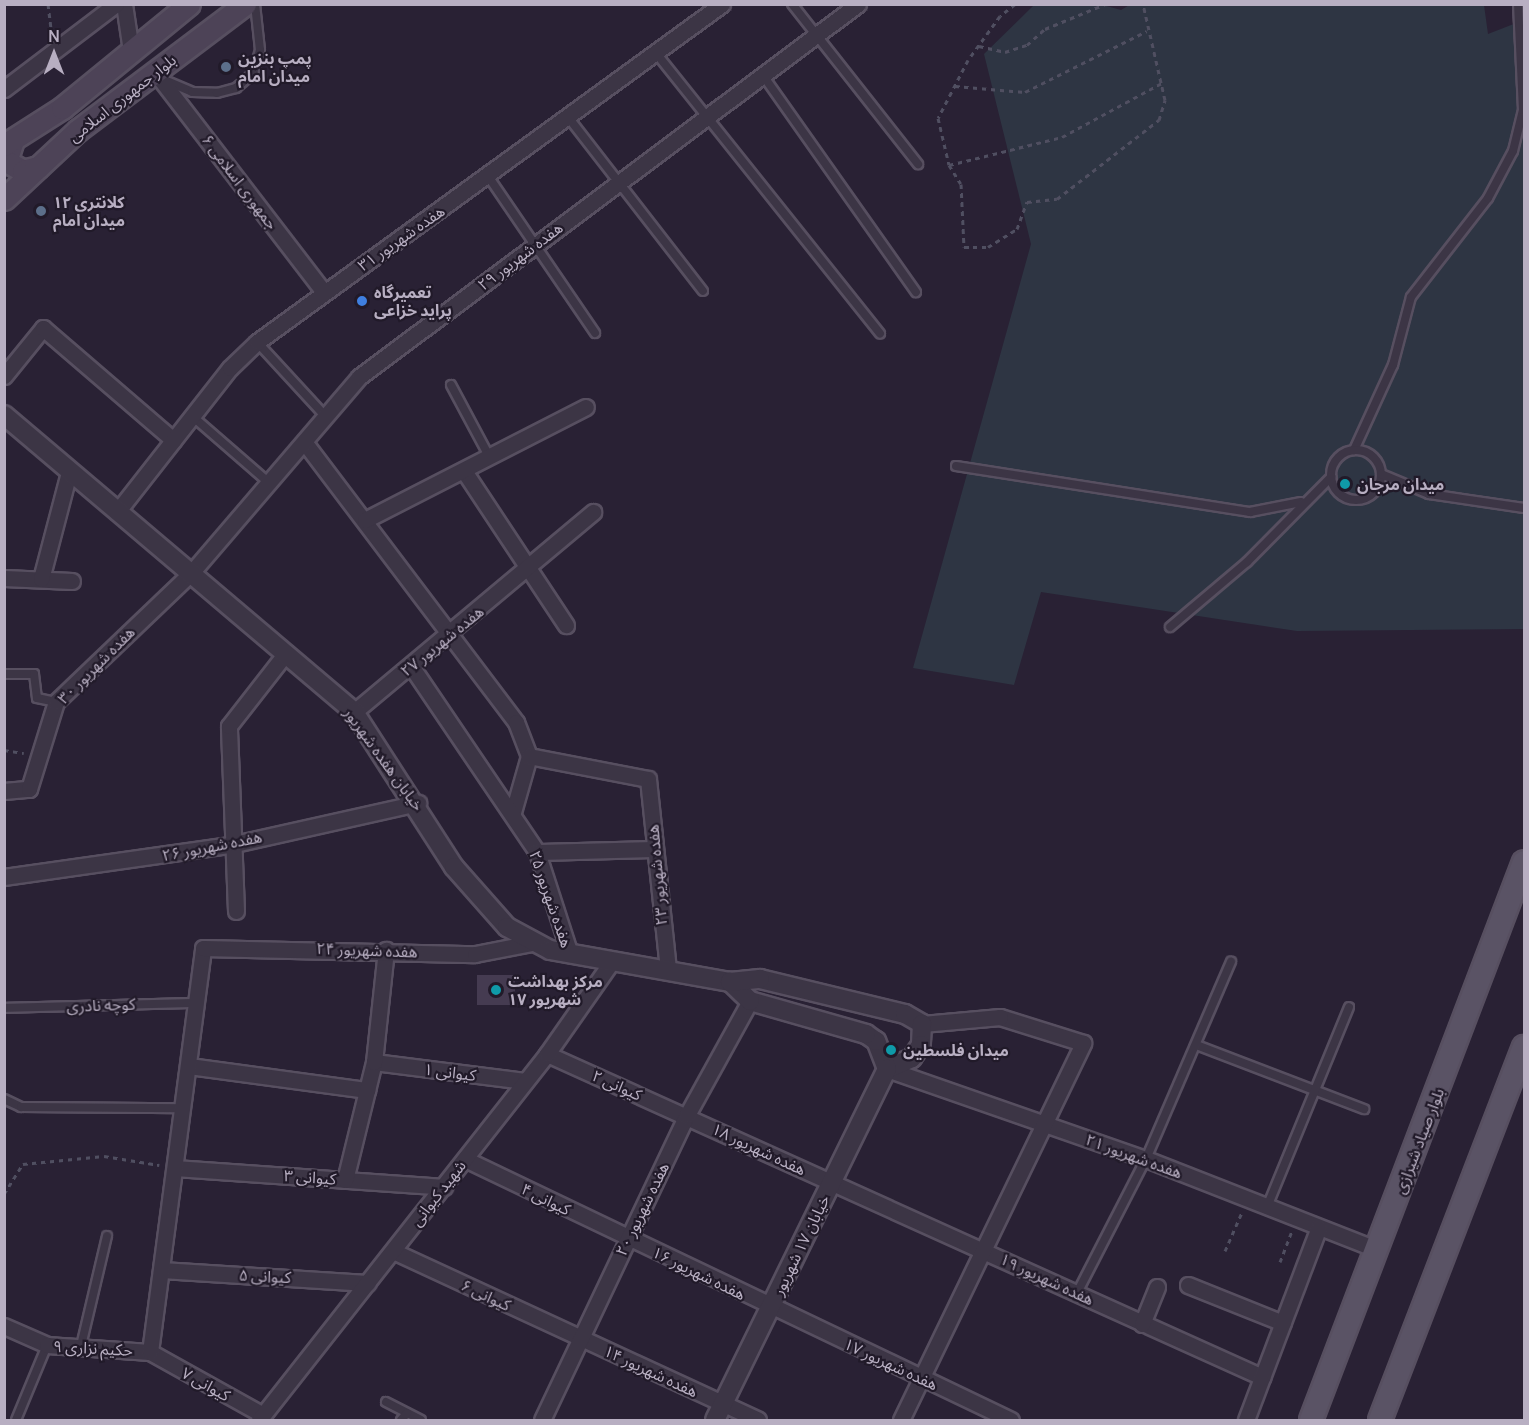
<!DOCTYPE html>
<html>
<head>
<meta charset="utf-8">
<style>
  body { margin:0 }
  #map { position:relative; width:1529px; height:1425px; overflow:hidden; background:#292134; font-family:Manrope,"Noto Sans Arabic",sans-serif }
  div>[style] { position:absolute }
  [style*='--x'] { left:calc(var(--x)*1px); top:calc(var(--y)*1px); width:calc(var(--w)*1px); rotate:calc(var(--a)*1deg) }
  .green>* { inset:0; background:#2e3543 }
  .building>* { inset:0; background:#453b51; transform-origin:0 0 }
  .path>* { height:3px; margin-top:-1.5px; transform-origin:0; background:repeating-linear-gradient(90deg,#504f61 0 4.5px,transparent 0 9px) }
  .roads { filter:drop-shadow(2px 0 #574f60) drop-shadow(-2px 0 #574f60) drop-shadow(0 2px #574f60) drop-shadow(0 -2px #574f60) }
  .service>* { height:8px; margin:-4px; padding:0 4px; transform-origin:4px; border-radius:4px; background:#3c3545 }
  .service>.ring { margin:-4px; padding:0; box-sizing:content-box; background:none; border:8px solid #3c3545; border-radius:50% }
  .minor>* { height:15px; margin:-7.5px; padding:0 7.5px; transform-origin:7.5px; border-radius:7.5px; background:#3c3545 }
  .tertiary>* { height:18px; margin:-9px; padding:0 9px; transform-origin:9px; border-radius:9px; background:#3c3545 }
  .secondary>* { height:21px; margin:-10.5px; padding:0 10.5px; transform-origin:10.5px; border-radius:10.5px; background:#4d4357 }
  .primary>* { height:22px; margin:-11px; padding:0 11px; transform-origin:11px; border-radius:11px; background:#5a5365 }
  .dots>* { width:16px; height:16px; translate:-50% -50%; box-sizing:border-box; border:3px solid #211a29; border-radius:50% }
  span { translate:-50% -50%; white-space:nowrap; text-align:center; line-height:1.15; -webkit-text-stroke:4.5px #211a29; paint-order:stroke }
  .poi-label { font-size:16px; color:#b8afc2; font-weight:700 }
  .left { translate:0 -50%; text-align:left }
  .street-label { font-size:16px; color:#b8afc2 }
  .frame { position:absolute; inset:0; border:6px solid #b8afc2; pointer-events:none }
  .north { position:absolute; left:24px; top:24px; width:60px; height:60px; -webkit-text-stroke:4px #211a29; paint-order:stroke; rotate:0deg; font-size:16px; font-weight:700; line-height:24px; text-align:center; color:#b8afc2 }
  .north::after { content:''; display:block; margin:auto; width:21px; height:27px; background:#b8afc2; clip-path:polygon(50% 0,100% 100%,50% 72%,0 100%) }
</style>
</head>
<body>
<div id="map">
  <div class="green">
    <i style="clip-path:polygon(1131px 4px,1484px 5px,1488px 34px,1524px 20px,1524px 629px,1297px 631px,1041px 592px,1014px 685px,913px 668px,1031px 244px,984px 54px,1034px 5px,1103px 5px,1121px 10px)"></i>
  </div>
  <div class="building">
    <i style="left:477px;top:975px;width:38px;height:30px"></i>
  </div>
  <div class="path">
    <i style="--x:48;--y:4;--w:31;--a:83"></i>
    <i style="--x:1015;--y:4;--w:19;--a:141"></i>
    <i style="--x:1000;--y:16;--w:54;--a:126"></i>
    <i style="--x:968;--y:60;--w:65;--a:117.3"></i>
    <i style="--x:938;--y:118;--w:48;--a:76.8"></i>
    <i style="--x:949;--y:165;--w:22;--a:58"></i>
    <i style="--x:961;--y:184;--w:63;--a:87.3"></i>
    <i style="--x:964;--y:247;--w:24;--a:0"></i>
    <i style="--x:988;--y:247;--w:34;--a:-32"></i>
    <i style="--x:1017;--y:229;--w:29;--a:-70"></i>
    <i style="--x:1027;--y:202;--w:30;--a:-6"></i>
    <i style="--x:1057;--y:199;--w:129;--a:-37.8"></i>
    <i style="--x:1159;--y:120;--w:21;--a:-73"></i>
    <i style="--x:1165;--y:100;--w:98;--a:-102.9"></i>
    <i style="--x:979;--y:46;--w:27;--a:13"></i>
    <i style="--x:1005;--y:52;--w:23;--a:-18"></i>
    <i style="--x:1027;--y:45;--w:24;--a:-42"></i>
    <i style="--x:1045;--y:29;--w:65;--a:-22.6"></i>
    <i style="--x:955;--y:86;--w:70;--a:4.9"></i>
    <i style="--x:1025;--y:92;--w:136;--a:-26.6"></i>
    <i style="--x:949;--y:165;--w:116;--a:-13.9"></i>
    <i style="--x:1062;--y:137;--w:114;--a:-28.4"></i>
    <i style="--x:4;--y:750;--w:20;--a:9"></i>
    <i style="--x:4;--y:1194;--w:36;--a:-58"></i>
    <i style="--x:23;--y:1164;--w:81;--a:-5.6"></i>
    <i style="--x:104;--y:1156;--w:56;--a:9.3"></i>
    <i style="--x:1225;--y:1251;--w:43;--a:-66.4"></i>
    <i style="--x:1280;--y:1262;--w:33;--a:-69"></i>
  </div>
  <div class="roads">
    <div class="service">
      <i style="--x:792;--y:4;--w:204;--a:51.8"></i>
      <i style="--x:656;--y:53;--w:359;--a:51.4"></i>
      <i style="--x:762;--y:74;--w:267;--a:54.8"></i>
      <i style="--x:169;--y:82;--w:25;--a:23"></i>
      <i style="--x:192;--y:92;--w:25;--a:2"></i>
      <i style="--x:217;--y:93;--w:20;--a:-15"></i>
      <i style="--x:236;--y:88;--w:23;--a:-41"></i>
      <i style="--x:253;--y:73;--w:24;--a:-73"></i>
      <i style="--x:260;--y:50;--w:46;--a:-96.2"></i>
      <i style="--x:568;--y:117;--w:220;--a:52.2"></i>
      <i style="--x:488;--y:176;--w:190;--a:55.7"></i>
      <i style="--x:257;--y:342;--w:102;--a:47.4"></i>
      <i style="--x:451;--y:385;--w:83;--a:61.9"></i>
      <i style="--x:191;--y:415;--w:101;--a:41"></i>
      <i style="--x:1354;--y:450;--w:94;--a:-65.4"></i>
      <i style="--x:1393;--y:365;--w:70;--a:-75.2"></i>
      <i style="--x:1411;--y:297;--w:125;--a:-52.1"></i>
      <i style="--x:1488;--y:198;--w:53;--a:-62"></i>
      <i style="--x:1513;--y:151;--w:42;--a:-76.3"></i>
      <i style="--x:1523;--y:110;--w:106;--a:-92.7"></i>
      <i class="ring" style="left:1331px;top:450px;width:42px;height:42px"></i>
      <i style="--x:956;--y:466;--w:298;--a:8.9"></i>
      <i style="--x:1250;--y:512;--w:52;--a:-11.1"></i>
      <i style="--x:1381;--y:474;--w:52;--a:22.6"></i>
      <i style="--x:1429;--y:494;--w:96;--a:8.4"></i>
      <i style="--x:1170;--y:627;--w:101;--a:-40.2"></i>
      <i style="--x:1247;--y:562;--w:120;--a:-45.3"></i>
      <i style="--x:4;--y:674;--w:30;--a:0"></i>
      <i style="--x:34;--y:674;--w:24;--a:83"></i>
      <i style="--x:37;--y:698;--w:19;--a:12"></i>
      <i style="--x:4;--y:1008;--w:193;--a:-1.5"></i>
      <i style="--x:1199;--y:1046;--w:177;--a:20.9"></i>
      <i style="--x:4;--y:1099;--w:19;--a:25"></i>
      <i style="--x:21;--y:1107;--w:162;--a:0.4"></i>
      <i style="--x:1267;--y:1207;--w:216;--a:-67.7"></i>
      <i style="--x:1077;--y:1293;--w:151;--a:-62.8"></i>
      <i style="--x:1146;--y:1159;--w:215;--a:-66.7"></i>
      <i style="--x:81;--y:1346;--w:113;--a:-76.7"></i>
      <i style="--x:386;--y:1402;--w:39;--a:27"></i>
      <i style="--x:16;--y:1420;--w:81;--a:-67.5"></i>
      <i style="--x:401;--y:1420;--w:9;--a:-49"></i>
    </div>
    <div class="minor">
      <i style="--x:124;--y:4;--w:48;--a:81.5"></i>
      <i style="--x:155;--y:72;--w:277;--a:52.5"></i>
      <i style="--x:4;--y:89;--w:141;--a:-37.2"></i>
      <i style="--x:4;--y:376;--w:62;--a:-50.9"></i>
      <i style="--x:43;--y:328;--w:172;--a:40.7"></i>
      <i style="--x:305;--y:443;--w:350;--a:52.9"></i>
      <i style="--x:516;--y:722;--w:36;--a:69"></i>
      <i style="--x:529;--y:756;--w:58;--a:105.9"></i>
      <i style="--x:464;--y:471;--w:185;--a:56.5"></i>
      <i style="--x:117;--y:512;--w:183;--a:-51.9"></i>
      <i style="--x:230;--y:368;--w:37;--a:-44"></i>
      <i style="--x:257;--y:342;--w:575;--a:-36.01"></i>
      <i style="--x:365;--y:520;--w:248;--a:-27.1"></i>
      <i style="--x:4;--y:578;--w:68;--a:2.5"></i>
      <i style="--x:41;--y:579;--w:111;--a:-75.3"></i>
      <i style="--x:411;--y:666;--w:225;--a:55.9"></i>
      <i style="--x:537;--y:852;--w:107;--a:72.1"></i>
      <i style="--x:354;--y:712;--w:312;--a:-39.9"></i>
      <i style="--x:529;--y:756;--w:121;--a:10.9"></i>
      <i style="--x:648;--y:779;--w:192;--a:84"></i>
      <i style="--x:4;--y:791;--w:25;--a:-5"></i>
      <i style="--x:29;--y:789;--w:91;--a:-72.8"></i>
      <i style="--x:56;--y:702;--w:188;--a:-43.7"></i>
      <i style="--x:192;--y:572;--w:257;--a:-49.4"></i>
      <i style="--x:359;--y:377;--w:623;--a:-36.78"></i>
      <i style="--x:537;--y:852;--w:118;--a:-1.5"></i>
      <i style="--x:4;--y:877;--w:228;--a:-8.1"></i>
      <i style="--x:230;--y:845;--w:193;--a:-12.6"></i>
      <i style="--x:236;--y:911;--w:185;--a:-92.2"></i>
      <i style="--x:229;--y:726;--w:93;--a:-52"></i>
      <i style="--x:547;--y:1054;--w:785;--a:24.31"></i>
      <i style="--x:374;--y:1062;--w:152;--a:7.2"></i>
      <i style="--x:189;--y:1066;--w:180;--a:7.7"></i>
      <i style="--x:887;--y:1069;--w:274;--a:19.2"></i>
      <i style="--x:1146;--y:1159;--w:249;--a:21.4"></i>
      <i style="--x:465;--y:1159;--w:605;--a:25.55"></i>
      <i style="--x:175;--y:1168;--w:270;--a:4"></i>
      <i style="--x:345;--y:1180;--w:122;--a:-76.2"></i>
      <i style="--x:374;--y:1062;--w:113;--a:-83.9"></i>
      <i style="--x:393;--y:1251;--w:402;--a:24.8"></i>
      <i style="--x:161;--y:1270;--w:207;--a:3.6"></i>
      <i style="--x:1188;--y:1285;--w:102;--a:21.8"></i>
      <i style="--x:1142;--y:1324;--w:40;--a:-68"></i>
      <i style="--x:4;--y:1326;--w:47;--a:23.8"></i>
      <i style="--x:47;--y:1345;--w:103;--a:3.9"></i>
      <i style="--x:150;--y:1352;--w:129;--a:29.1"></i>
      <i style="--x:150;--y:1352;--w:407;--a:-82.5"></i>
      <i style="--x:203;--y:948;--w:272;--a:1.3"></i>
      <i style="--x:475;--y:954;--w:57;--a:-11.1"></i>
      <i style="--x:259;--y:1420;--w:466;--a:-51.8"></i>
      <i style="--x:547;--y:1054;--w:113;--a:-55"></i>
      <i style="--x:542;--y:1420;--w:338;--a:-64.6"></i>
      <i style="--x:687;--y:1115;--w:130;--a:-61.1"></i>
      <i style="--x:901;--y:1420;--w:419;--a:-64.2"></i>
      <i style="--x:1083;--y:1043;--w:87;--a:-162.6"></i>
      <i style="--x:1000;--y:1017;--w:78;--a:174.9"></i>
      <i style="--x:1246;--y:1420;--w:206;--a:-69.3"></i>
    </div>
    <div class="tertiary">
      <i style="--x:4;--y:415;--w:459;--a:40.3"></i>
      <i style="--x:354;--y:712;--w:184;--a:57.2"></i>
      <i style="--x:454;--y:867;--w:80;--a:48.5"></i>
      <i style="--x:507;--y:927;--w:49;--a:28.1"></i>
      <i style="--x:550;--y:950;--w:183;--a:10.1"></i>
      <i style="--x:760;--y:979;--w:149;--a:13.6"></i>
      <i style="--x:905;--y:1014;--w:20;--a:30"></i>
      <i style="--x:922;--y:1024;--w:21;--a:93"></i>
      <i style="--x:921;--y:1045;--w:16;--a:125"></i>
      <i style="--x:912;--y:1058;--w:27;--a:156"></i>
      <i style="--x:887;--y:1069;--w:30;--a:-111"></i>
      <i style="--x:876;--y:1041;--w:12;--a:-145"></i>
      <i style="--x:866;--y:1034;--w:121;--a:-164.1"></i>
      <i style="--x:750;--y:1001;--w:28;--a:-136"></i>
      <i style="--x:730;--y:982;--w:30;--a:-6"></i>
      <i style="--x:715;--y:1420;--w:391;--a:-63.9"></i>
    </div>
    <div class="secondary">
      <i style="--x:13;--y:140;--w:22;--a:108"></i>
      <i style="--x:6;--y:161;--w:20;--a:30"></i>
      <i style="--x:23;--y:171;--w:16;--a:-15"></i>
      <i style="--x:4;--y:145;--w:69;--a:-32.5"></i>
      <i style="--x:62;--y:108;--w:164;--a:-39.3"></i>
      <i style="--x:4;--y:199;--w:101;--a:-43"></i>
      <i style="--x:78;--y:130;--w:209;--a:-37"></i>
    </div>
    <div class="primary">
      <i style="--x:1311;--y:1420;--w:597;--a:-69.11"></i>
      <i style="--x:1380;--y:1420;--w:400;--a:-68.9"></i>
    </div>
  </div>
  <div class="dots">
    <i style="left:226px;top:67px;background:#5c6f8a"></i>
    <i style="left:41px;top:211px;background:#5c6f8a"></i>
    <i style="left:362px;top:301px;background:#3f7fe0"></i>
    <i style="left:1345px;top:484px;background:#0f9aa8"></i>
    <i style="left:496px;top:990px;background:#0f9aa8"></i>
    <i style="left:891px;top:1050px;background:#0f9aa8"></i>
  </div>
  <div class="poi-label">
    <span class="left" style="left:238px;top:67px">پمپ بنزین<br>میدان امام</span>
    <span class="left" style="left:53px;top:211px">کلانتری ۱۲<br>میدان امام</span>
    <span class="left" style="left:374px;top:301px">تعمیرگاه<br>پراید خزاعی</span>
    <span class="left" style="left:1357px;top:484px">میدان مرجان</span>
    <span class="left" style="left:508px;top:990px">مرکز بهداشت<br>۱۷ شهریور</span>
    <span class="left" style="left:903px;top:1050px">میدان فلسطین</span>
  </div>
  <div class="street-label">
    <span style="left:122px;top:98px;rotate:-38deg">بلوار جمهوری اسلامی</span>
    <span style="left:240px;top:182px;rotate:53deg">جمهوری اسلامی ۶</span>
    <span style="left:401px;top:238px;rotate:-35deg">هفده شهریور ۳۱</span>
    <span style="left:520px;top:256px;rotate:-37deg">هفده شهریور ۲۹</span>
    <span style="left:442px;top:641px;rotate:-39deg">هفده شهریور ۲۷</span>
    <span style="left:96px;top:665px;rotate:-45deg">هفده شهریور ۳۰</span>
    <span style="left:384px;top:759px;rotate:54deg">خیابان هفده شهریور</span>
    <span style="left:212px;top:846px;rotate:-11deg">هفده شهریور ۲۶</span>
    <span style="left:657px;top:875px;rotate:-95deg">هفده شهریور ۲۳</span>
    <span style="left:551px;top:899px;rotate:71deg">هفده شهریور ۲۵</span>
    <span style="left:367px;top:950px;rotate:2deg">هفده شهریور ۲۴</span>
    <span style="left:101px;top:1005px;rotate:-2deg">کوچه نادری</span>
    <span style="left:450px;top:1072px;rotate:7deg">کیوانی ۱</span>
    <span style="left:617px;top:1085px;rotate:24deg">کیوانی ۲</span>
    <span style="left:1419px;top:1141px;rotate:-69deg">بلوار صیاد شیرازی</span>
    <span style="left:759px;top:1149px;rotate:25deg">هفده شهریور ۱۸</span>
    <span style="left:1134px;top:1156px;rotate:20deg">هفده شهریور ۲۱</span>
    <span style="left:310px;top:1177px;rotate:4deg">کیوانی ۳</span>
    <span style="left:438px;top:1193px;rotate:-52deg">شهید کیوانی</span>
    <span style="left:546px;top:1199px;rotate:26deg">کیوانی ۴</span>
    <span style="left:642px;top:1209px;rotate:-64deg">هفده شهریور ۲۰</span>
    <span style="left:801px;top:1245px;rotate:-64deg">خیابان ۱۷ شهریور</span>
    <span style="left:699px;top:1273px;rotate:26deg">هفده شهریور ۱۶</span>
    <span style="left:265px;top:1276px;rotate:3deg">کیوانی ۵</span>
    <span style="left:1047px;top:1279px;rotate:25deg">هفده شهریور ۱۹</span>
    <span style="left:486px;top:1295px;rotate:25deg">کیوانی ۶</span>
    <span style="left:93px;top:1348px;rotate:3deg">حکیم نزاری ۹</span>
    <span style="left:891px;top:1364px;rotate:25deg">هفده شهریور ۱۷</span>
    <span style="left:651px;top:1371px;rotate:25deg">هفده شهریور ۱۴</span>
    <span style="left:206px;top:1384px;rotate:29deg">کیوانی ۷</span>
  </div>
  <div class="frame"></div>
  <div class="north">N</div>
</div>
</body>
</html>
